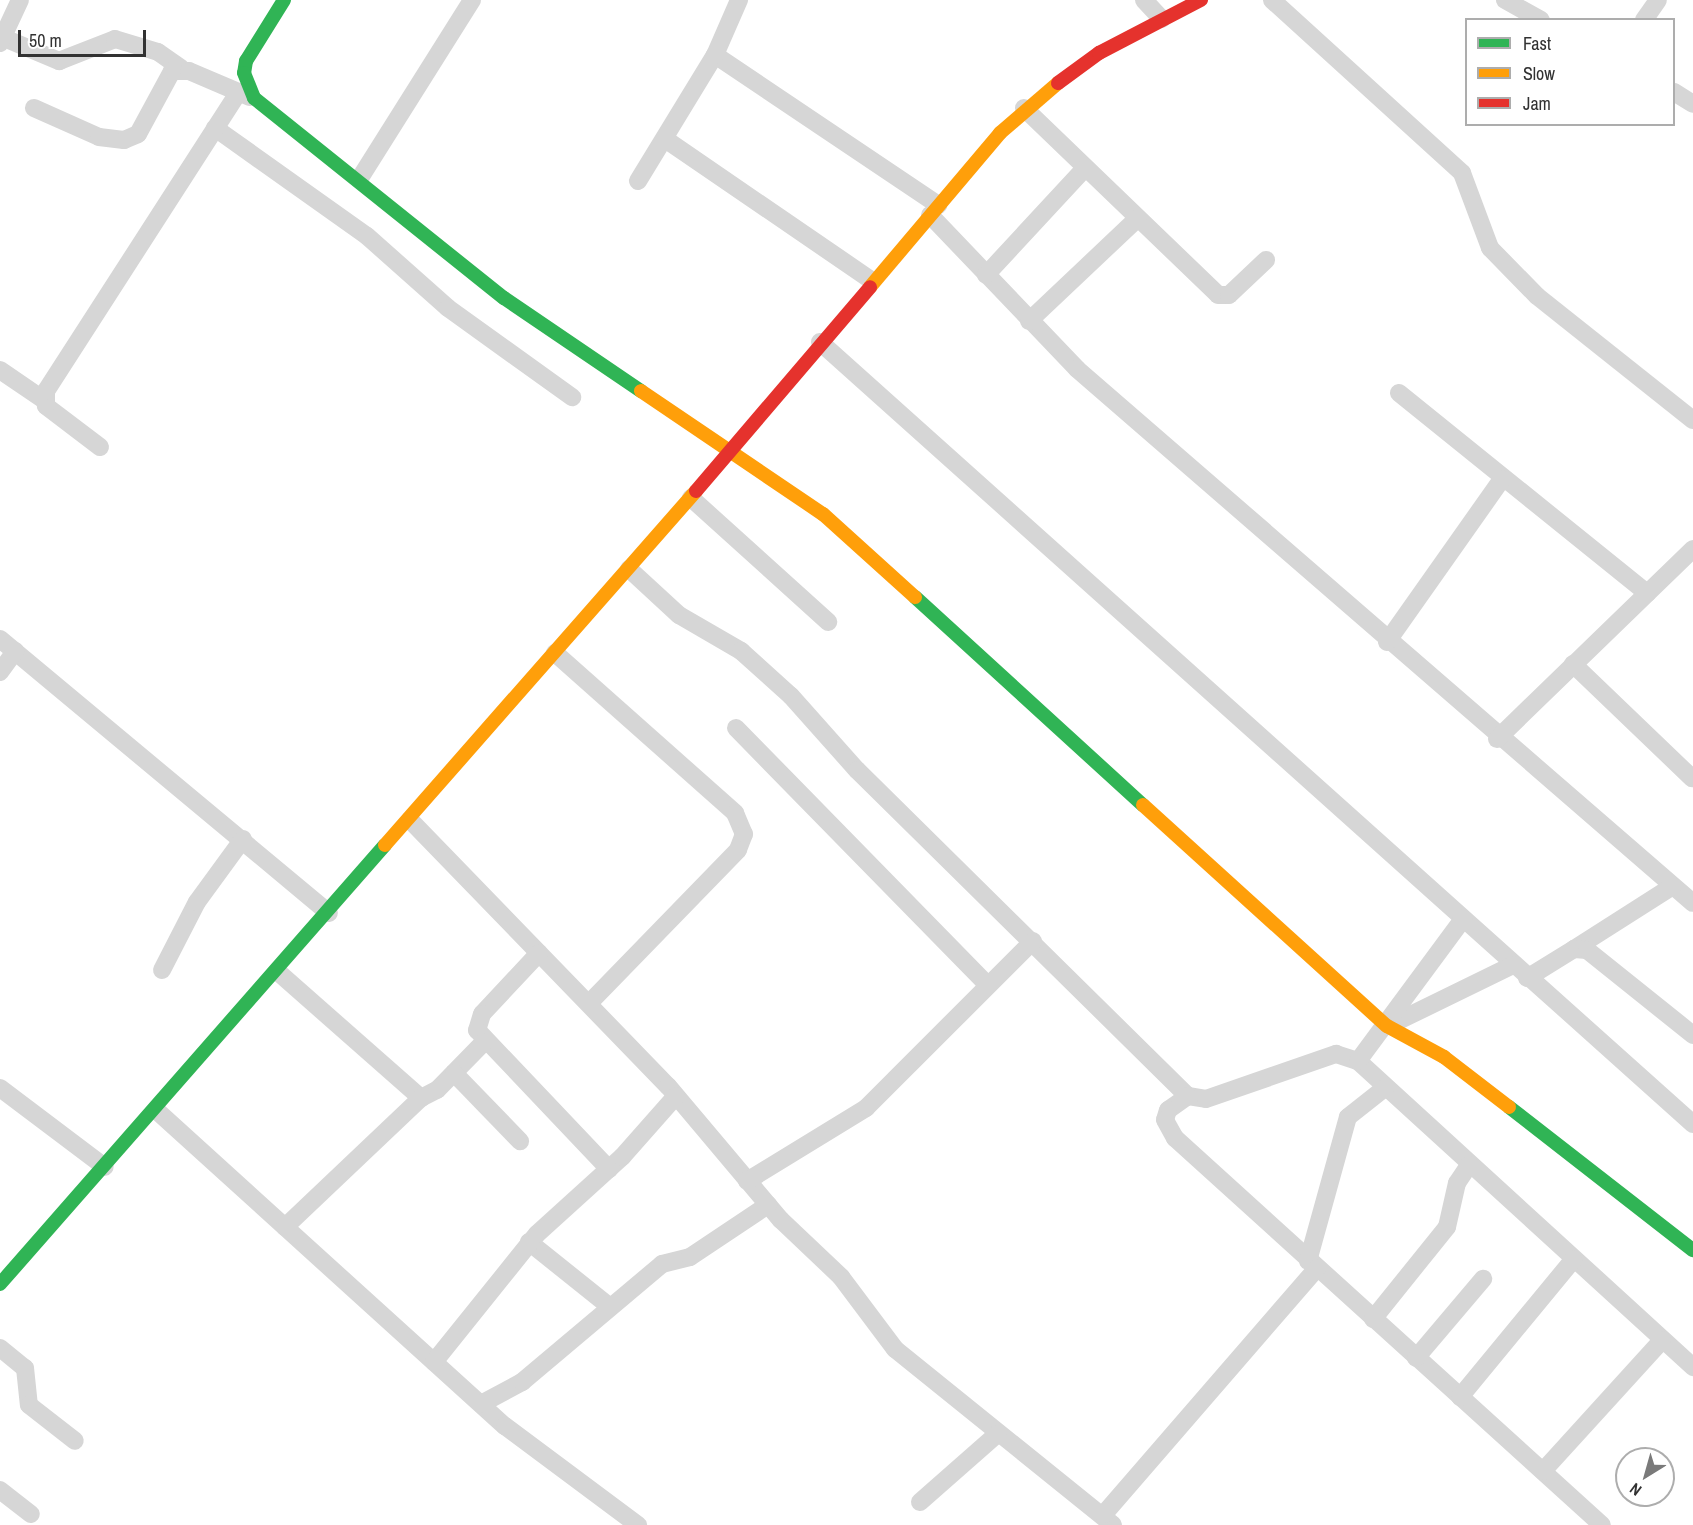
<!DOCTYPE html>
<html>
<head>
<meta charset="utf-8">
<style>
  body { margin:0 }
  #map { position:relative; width:1693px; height:1525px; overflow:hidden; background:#fff; font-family:"Archivo Narrow",sans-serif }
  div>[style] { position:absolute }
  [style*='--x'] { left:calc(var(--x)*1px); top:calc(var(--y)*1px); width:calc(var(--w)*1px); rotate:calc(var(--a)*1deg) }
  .street>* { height:18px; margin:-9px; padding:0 9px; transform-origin:9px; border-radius:9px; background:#d6d6d6 }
  .fast>* { height:14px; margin:-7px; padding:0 7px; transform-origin:7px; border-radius:7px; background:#30b455 }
  .slow>* { height:14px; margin:-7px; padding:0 7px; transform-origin:7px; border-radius:7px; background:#ff9f0a }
  .jam>* { height:14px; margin:-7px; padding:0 7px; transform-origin:7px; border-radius:7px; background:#e5322d }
  span { translate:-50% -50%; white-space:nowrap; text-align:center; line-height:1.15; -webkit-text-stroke:6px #fff; paint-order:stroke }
  .legend { position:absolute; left:1465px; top:18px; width:210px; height:108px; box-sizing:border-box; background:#fff; border:2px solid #adadad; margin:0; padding:8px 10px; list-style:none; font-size:18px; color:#323232 }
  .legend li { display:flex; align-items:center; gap:12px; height:30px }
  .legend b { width:30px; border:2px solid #adadad }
  .north { position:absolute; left:1615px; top:1447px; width:60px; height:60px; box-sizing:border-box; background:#fff; border:2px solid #adadad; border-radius:50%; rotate:217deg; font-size:16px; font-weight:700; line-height:24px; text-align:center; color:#323232 }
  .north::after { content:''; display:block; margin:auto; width:21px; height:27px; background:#7a7a7a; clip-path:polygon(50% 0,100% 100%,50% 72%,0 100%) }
  .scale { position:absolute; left:18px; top:30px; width:128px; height:27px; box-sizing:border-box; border:3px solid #323232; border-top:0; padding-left:8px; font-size:18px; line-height:21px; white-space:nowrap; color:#323232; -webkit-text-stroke:4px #fff; paint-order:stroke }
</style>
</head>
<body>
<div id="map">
  <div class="street">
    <i style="--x:1144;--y:0;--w:26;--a:47"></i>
    <i style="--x:1272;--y:0;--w:257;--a:42.3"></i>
    <i style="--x:1462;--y:173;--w:80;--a:69.5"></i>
    <i style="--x:1490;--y:248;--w:67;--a:45.6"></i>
    <i style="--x:1537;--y:296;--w:199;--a:38.5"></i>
    <i style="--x:1505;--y:0;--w:41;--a:29.1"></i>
    <i style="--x:1644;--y:20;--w:24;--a:-55"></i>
    <i style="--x:4;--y:38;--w:60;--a:22.7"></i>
    <i style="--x:59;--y:61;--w:60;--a:-21.4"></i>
    <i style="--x:115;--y:39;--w:45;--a:16.8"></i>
    <i style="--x:158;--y:52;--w:28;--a:35"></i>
    <i style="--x:0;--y:43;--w:47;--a:-65.1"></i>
    <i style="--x:715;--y:55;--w:269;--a:33.9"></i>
    <i style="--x:1674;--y:92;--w:22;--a:32"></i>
    <i style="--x:34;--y:108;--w:71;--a:24"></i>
    <i style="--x:99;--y:137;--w:25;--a:7"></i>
    <i style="--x:124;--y:140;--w:15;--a:-23"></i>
    <i style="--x:138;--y:134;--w:72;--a:-61.6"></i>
    <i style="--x:172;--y:71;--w:17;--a:0"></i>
    <i style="--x:189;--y:71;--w:66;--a:23.1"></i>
    <i style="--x:1024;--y:108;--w:269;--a:43.9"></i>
    <i style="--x:1218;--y:295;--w:11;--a:0"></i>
    <i style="--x:1229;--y:295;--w:51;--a:-43.4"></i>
    <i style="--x:215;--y:128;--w:186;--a:35.4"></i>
    <i style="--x:367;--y:236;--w:108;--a:41.6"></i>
    <i style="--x:448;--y:308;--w:153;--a:35.7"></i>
    <i style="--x:665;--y:139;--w:251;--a:34.4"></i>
    <i style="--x:360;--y:178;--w:210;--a:-57.8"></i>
    <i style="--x:638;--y:181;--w:148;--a:-58.6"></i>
    <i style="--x:715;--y:55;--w:60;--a:-66.4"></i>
    <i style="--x:930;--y:215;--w:213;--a:46.3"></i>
    <i style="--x:1077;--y:369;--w:815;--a:40.92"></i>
    <i style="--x:986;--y:275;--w:146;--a:-47.2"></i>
    <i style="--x:1029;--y:321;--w:149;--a:-43.4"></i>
    <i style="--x:820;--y:342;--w:1172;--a:41.85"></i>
    <i style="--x:0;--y:370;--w:53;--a:34.3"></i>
    <i style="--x:1399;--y:393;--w:319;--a:38.9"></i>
    <i style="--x:100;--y:447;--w:68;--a:-142.8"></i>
    <i style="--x:46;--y:406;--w:15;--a:-90"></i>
    <i style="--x:46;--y:391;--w:354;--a:-57.2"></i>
    <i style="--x:691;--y:498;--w:185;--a:42.1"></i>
    <i style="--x:629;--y:569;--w:68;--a:42.6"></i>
    <i style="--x:679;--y:615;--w:72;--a:30.1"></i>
    <i style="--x:741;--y:651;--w:67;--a:42"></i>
    <i style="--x:791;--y:696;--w:99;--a:48.3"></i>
    <i style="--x:857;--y:770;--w:465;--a:44.6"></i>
    <i style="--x:1188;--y:1096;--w:18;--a:9"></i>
    <i style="--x:1206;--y:1099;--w:138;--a:-19.1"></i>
    <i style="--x:1336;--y:1054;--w:23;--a:18"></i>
    <i style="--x:1358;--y:1061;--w:454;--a:42.4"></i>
    <i style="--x:0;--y:639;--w:428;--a:39.8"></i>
    <i style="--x:1387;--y:642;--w:199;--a:-54.8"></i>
    <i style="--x:555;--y:653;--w:241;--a:41.6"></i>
    <i style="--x:735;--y:813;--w:23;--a:67"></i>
    <i style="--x:744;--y:834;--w:17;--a:111"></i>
    <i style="--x:738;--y:850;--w:214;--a:134.2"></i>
    <i style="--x:1573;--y:664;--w:165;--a:43.8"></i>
    <i style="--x:0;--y:672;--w:26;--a:-54"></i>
    <i style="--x:736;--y:728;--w:360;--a:45.6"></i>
    <i style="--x:1497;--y:739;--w:273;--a:-44.1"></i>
    <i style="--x:410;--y:820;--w:371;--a:45.9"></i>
    <i style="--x:668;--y:1086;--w:175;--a:49.9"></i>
    <i style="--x:781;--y:1220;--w:83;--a:43.5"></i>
    <i style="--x:841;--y:1277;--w:90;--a:53.1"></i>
    <i style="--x:895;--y:1349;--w:280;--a:38.9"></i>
    <i style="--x:1574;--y:949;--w:117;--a:-32.5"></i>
    <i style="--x:539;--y:953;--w:83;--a:133.1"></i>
    <i style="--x:482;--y:1014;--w:17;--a:107"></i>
    <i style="--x:477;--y:1030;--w:192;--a:46.5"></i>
    <i style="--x:162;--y:970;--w:76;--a:-62.8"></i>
    <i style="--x:197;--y:902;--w:78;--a:-53.9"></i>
    <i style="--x:278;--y:972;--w:191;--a:41.4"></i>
    <i style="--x:421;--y:1098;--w:18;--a:-27"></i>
    <i style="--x:437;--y:1090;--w:67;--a:-45.6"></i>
    <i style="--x:1527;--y:978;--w:55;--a:-31.7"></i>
    <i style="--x:1574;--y:949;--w:13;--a:4"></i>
    <i style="--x:1587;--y:950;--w:136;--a:38.7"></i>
    <i style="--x:1390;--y:1025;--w:137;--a:-26"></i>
    <i style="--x:1358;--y:1061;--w:177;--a:-53.5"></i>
    <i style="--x:454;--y:1073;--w:95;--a:45.9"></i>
    <i style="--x:0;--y:1088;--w:131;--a:37"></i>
    <i style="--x:1188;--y:1096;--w:24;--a:145"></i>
    <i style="--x:1168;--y:1110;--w:10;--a:107"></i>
    <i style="--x:1165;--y:1120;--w:21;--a:61"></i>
    <i style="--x:1175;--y:1138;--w:576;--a:42.19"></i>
    <i style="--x:156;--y:1110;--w:471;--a:42.2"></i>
    <i style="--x:505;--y:1426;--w:166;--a:36.7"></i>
    <i style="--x:747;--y:1181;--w:140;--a:-31.5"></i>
    <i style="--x:866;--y:1108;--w:236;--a:-45"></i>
    <i style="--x:285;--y:1227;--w:187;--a:-43.5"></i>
    <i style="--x:529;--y:1242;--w:104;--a:38.7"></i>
    <i style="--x:1308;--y:1261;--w:149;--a:-74.5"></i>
    <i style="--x:1348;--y:1117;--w:48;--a:-38.3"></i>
    <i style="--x:1373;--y:1319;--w:118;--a:-51.2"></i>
    <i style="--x:1447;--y:1227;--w:45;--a:-77.2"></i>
    <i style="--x:1457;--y:1183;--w:22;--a:-56"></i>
    <i style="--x:0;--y:1348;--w:32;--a:39"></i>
    <i style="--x:25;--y:1368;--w:37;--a:84"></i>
    <i style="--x:29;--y:1405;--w:58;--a:38"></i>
    <i style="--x:1416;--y:1358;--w:104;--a:-49.7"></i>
    <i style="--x:434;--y:1362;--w:164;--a:-51.2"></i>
    <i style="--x:537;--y:1234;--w:115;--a:-42.2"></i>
    <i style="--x:622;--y:1157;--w:81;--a:-48.5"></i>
    <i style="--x:1460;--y:1397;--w:178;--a:-50.5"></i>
    <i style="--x:481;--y:1404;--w:47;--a:-28.2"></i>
    <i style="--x:522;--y:1382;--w:183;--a:-40.1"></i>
    <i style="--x:662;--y:1264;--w:29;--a:-14"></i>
    <i style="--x:690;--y:1257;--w:94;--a:-33.7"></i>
    <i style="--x:1543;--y:1471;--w:177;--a:-47.7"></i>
    <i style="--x:0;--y:1490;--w:39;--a:38"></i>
    <i style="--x:920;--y:1502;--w:103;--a:-41.4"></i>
    <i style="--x:1104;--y:1514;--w:325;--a:-49.1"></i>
  </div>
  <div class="fast">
    <i style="--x:284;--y:0;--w:72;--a:121.9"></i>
    <i style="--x:246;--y:61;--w:12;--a:99"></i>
    <i style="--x:244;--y:73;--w:27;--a:68"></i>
    <i style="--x:254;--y:98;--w:320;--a:38.7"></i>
    <i style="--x:504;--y:298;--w:166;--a:34.2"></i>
    <i style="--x:915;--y:597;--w:309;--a:42.4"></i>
    <i style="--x:1509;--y:1107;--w:233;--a:37.9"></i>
    <i style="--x:0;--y:1284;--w:584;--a:-48.75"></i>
  </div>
  <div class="slow">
    <i style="--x:870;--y:287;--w:202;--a:-49.8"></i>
    <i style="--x:1000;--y:133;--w:77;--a:-40.8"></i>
    <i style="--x:641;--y:391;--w:220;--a:34.1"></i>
    <i style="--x:823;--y:514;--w:124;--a:42.1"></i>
    <i style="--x:1143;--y:805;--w:329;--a:42.2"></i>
    <i style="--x:1387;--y:1026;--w:65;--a:28.5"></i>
    <i style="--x:1444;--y:1057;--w:82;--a:37.6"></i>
    <i style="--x:385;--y:845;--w:471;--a:-48.7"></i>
  </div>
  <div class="jam">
    <i style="--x:1058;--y:83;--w:51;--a:-36.2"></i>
    <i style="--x:1099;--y:53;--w:115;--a:-27.5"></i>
    <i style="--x:696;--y:491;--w:268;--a:-49.5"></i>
  </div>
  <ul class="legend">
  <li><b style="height:8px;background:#30b455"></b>Fast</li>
  <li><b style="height:8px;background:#ff9f0a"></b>Slow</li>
  <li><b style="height:8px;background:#e5322d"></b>Jam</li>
  </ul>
  <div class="north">N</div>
  <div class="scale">50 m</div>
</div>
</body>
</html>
